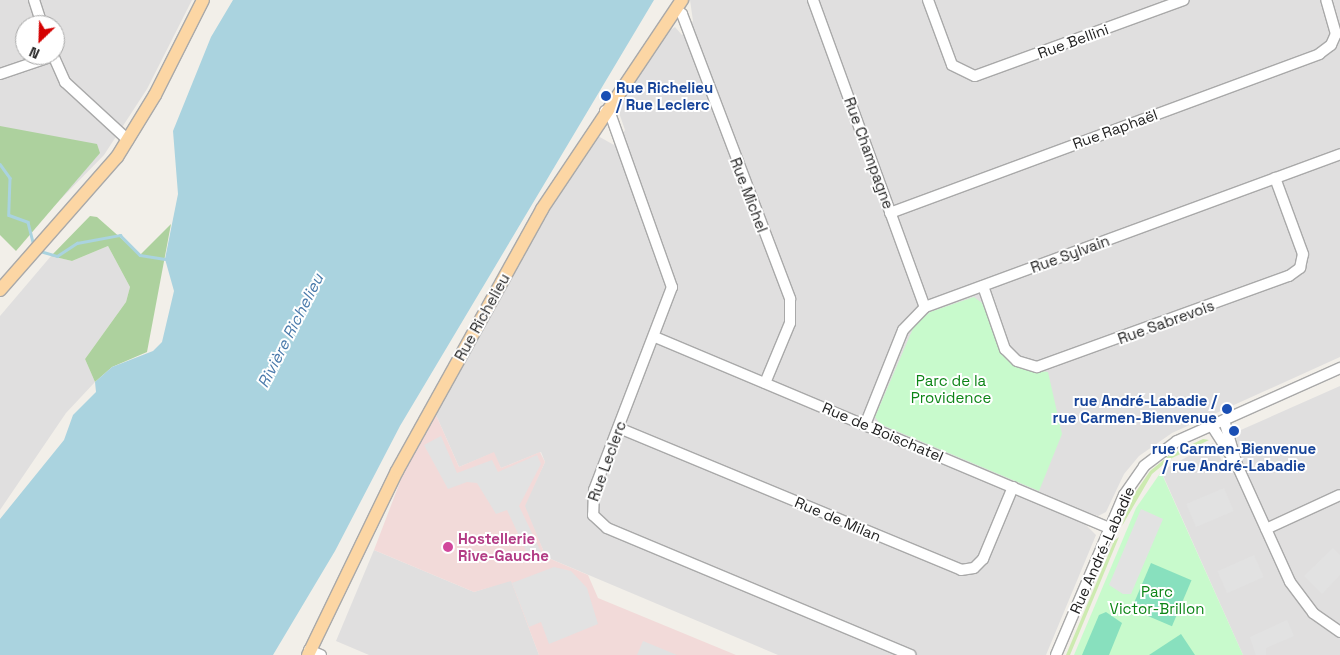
<!DOCTYPE html>
<html>
<head>
<meta charset="utf-8">
<style>
  body { margin:0 }
  #map { position:relative; width:1340px; height:655px; overflow:hidden; background:#f2efe9; font-family:"Space Grotesk",sans-serif }
  div>[style] { position:absolute }
  [style*='--x'] { left:calc(var(--x)*1px); top:calc(var(--y)*1px); width:calc(var(--w)*1px); rotate:calc(var(--a)*1deg) }
  .residential>* { inset:0; background:#e0dfdf }
  .commercial>* { inset:0; background:#f2dad9 }
  .grass>* { inset:0; background:#cdebb0 }
  .forest>* { inset:0; background:#add19e }
  .park>* { inset:0; background:#c8facc }
  .pitch>* { inset:0; background:#88e0be; transform-origin:0 0 }
  .parking>* { inset:0; background:#e2e2e2; transform-origin:0 0 }
  .water>* { inset:0; background:#aad3df }
  .stream>* { height:2.5px; margin:-1.25px; padding:0 1.25px; transform-origin:1.25px; border-radius:1.25px; background:#aad3df }
  .roads { filter:drop-shadow(1px 0 #a9a9a9) drop-shadow(-1px 0 #a9a9a9) drop-shadow(0 1px #a9a9a9) drop-shadow(0 -1px #a9a9a9) }
  .minor>* { height:10px; margin:-5px; padding:0 5px; transform-origin:5px; border-radius:5px; background:#fff }
  .major>* { height:12px; margin:-6px; padding:0 6px; transform-origin:6px; border-radius:6px; background:#fcd6a4 }
  .dots>* { width:14px; height:14px; translate:-50% -50%; box-sizing:border-box; border:2px solid #fff; border-radius:50% }
  span { translate:-50% -50%; white-space:nowrap; text-align:center; line-height:1.15; -webkit-text-stroke:4px #fff; paint-order:stroke }
  .street-label { font-size:15px; color:#222 }
  .transit-label { font-size:15px; color:#164399; font-weight:700 }
  .left { translate:0 -50%; text-align:left }
  .right { translate:-100% -50%; text-align:right }
  .park-label { font-size:15px; color:#0c8416 }
  .hotel-label { font-size:15px; color:#b23c85; font-weight:700 }
  .water-label { font-size:16px; color:#4a7aab; font-style:italic }
  .north { position:absolute; left:15px; top:15px; width:50px; height:50px; box-sizing:border-box; background:#fff; border:1px solid #a7a7a7; border-radius:50%; rotate:204deg; font-size:14px; font-weight:700; line-height:20px; text-align:center; color:#222 }
  .north::after { content:''; display:block; margin:auto; width:18px; height:22px; background:#d40000; clip-path:polygon(50% 0,100% 100%,50% 72%,0 100%) }
</style>
</head>
<body>
<div id="map">
  <div class="residential">
    <i style="clip-path:polygon(evenodd,0 0,192px 0,147px 89px,104px 155px,57px 203px,0 161px,0 0,25px 25px,55px 25px,55px 55px,25px 55px,25px 25px)"></i>
    <i style="clip-path:polygon(690px 0,1340px 0,1340px 357px,1172px 433px,1139px 456px,1124px 474px,1106px 512px,1098px 516px,1089px 513px,1085px 524px,1096px 535px,1046px 655px,778px 655px,546px 557px,524px 506px,545px 462px,541px 452px,501px 468px,493px 453px,459px 467px,436px 415px,558px 195px,598px 136px,614px 145px,625px 130px,617px 107px,669px 31px,675px 27px,682px 35px,693px 21px)"></i>
    <i style="clip-path:polygon(108px 246px,130px 287px,126px 302px,85px 359px,95px 382px,66px 413px,0 510px,0 316px,51px 256px,72px 261px)"></i>
    <i style="clip-path:polygon(1340px 386px,1340px 655px,1243px 655px,1161px 471px,1213px 443px,1222px 461px,1240px 452px,1234px 433px)"></i>
    <i style="clip-path:polygon(374px 550px,474px 592px,511px 580px,539px 655px,369px 655px,336px 641px)"></i>
  </div>
  <div class="commercial">
    <i style="clip-path:polygon(436px 415px,459px 467px,494px 452px,501px 468px,540px 452px,545px 462px,525px 506px,546px 557px,588px 575px,598px 598px,736px 655px,539px 655px,511px 581px,474px 592px,374px 550px,403px 474px)"></i>
  </div>
  <div class="grass">
    <i style="clip-path:polygon(1203px 439px,1209px 440px,1170px 459px,1152px 474px,1122px 526px,1131px 499px,1150px 471px,1171px 454px)"></i>
    <i style="clip-path:polygon(1119px 537px,1070px 655px,1066px 655px,1114px 541px)"></i>
  </div>
  <div class="forest">
    <i style="clip-path:polygon(0 126px,97px 144px,100px 153px,16px 251px,0 235px)"></i>
    <i style="clip-path:polygon(90px 216px,97px 217px,140px 255px,171px 224px,147px 352px,112px 367px,95px 382px,85px 359px,126px 302px,130px 287px,108px 246px,72px 261px,51px 256px)"></i>
  </div>
  <div class="park">
    <i style="clip-path:polygon(974px 297px,982px 303px,1006px 359px,1023px 369px,1048px 372px,1062px 434px,1039px 491px,880px 424px,875px 417px,914px 326px,930px 312px)"></i>
    <i style="clip-path:polygon(1161px 472px,1243px 655px,1074px 655px,1136px 508px)"></i>
  </div>
  <div class="pitch">
    <i style="left:1151px;top:563px;width:44px;height:50px;rotate:23deg"></i>
    <i style="clip-path:polygon(1106px 612px,1122px 623px,1109px 655px,1082px 655px,1099px 615px)"></i>
    <i style="clip-path:polygon(1181px 634px,1195px 655px,1149px 655px)"></i>
  </div>
  <div class="parking">
    <i style="clip-path:polygon(441px 436px,457px 473px,492px 460px,498px 472px,537px 455px,541px 464px,519px 506px,543px 556px,531px 561px,507px 510px,496px 514px,477px 483px,467px 482px,448px 489px,424px 445px)"></i>
    <i style="left:1224px;top:488px;width:25px;height:41px;rotate:67deg"></i>
    <i style="clip-path:polygon(1141px 509px,1163px 519px,1131px 594px,1123px 594px,1109px 585px)"></i>
    <i style="clip-path:polygon(1333px 548px,1340px 555px,1340px 575px,1322px 594px,1304px 576px)"></i>
    <i style="left:1254px;top:555px;width:24px;height:40px;rotate:66deg"></i>
    <i style="clip-path:polygon(554px 567px,571px 571px,587px 588px,598px 624px,549px 644px,541px 622px,529px 627px,512px 583px)"></i>
    <i style="clip-path:polygon(1287px 620px,1294px 636px,1266px 648px,1266px 655px,1256px 655px,1250px 637px)"></i>
    <i style="clip-path:polygon(643px 641px,677px 655px,637px 655px)"></i>
  </div>
  <div class="water">
    <i style="clip-path:polygon(233px 0,654px 0,400px 426px,335px 551px,273px 655px,0 655px,0 519px,64px 440px,73px 415px,96px 392px,95px 382px,112px 367px,153px 351px,162px 342px,174px 291px,165px 259px,178px 194px,173px 131px,211px 37px)"></i>
  </div>
  <div class="stream">
    <i style="--x:0;--y:164;--w:17;--a:54"></i>
    <i style="--x:10;--y:178;--w:37;--a:92"></i>
    <i style="--x:9;--y:215;--w:20;--a:20"></i>
    <i style="--x:28;--y:222;--w:25;--a:76"></i>
    <i style="--x:40;--y:251;--w:18;--a:16"></i>
    <i style="--x:57;--y:256;--w:24;--a:-33"></i>
    <i style="--x:77;--y:243;--w:44;--a:-10.5"></i>
    <i style="--x:120;--y:235;--w:28;--a:45"></i>
    <i style="--x:140;--y:255;--w:25;--a:9"></i>
  </div>
  <div class="roads">
    <div class="minor">
      <i style="--x:34;--y:0;--w:26;--a:72"></i>
      <i style="--x:813;--y:0;--w:327;--a:70"></i>
      <i style="--x:928;--y:0;--w:69;--a:69.7"></i>
      <i style="--x:952;--y:65;--w:25;--a:26"></i>
      <i style="--x:975;--y:76;--w:222;--a:-20"></i>
      <i style="--x:676;--y:9;--w:8;--a:40"></i>
      <i style="--x:682;--y:14;--w:305;--a:69.2"></i>
      <i style="--x:790;--y:299;--w:24;--a:90"></i>
      <i style="--x:790;--y:323;--w:65;--a:112.6"></i>
      <i style="--x:53;--y:55;--w:30;--a:66"></i>
      <i style="--x:65;--y:82;--w:86;--a:42.6"></i>
      <i style="--x:0;--y:74;--w:56;--a:-18.8"></i>
      <i style="--x:605;--y:111;--w:8;--a:40"></i>
      <i style="--x:611;--y:116;--w:182;--a:70.4"></i>
      <i style="--x:672;--y:287;--w:217;--a:111"></i>
      <i style="--x:594;--y:490;--w:25;--a:92"></i>
      <i style="--x:593;--y:515;--w:19;--a:43"></i>
      <i style="--x:607;--y:528;--w:329;--a:22.7"></i>
      <i style="--x:890;--y:213;--w:458;--a:-20.3"></i>
      <i style="--x:1319;--y:54;--w:15;--a:-37"></i>
      <i style="--x:1331;--y:45;--w:12;--a:-66"></i>
      <i style="--x:1336;--y:34;--w:35;--a:-106"></i>
      <i style="--x:983;--y:286;--w:67;--a:70.8"></i>
      <i style="--x:1005;--y:349;--w:17;--a:45"></i>
      <i style="--x:1017;--y:361;--w:21;--a:17"></i>
      <i style="--x:1037;--y:367;--w:268;--a:-19.9"></i>
      <i style="--x:1289;--y:276;--w:14;--a:-36"></i>
      <i style="--x:1300;--y:268;--w:14;--a:-78"></i>
      <i style="--x:1303;--y:254;--w:81;--a:-110.2"></i>
      <i style="--x:655;--y:337;--w:493;--a:22.8"></i>
      <i style="--x:1224;--y:420;--w:47;--a:73.9"></i>
      <i style="--x:1237;--y:465;--w:128;--a:65.6"></i>
      <i style="--x:1290;--y:582;--w:39;--a:53"></i>
      <i style="--x:1313;--y:613;--w:33;--a:35"></i>
      <i style="--x:865;--y:425;--w:102;--a:-68.2"></i>
      <i style="--x:903;--y:330;--w:32;--a:-46"></i>
      <i style="--x:925;--y:307;--w:442;--a:-20.2"></i>
      <i style="--x:1212;--y:426;--w:46;--a:57.3"></i>
      <i style="--x:619;--y:428;--w:370;--a:22.5"></i>
      <i style="--x:961;--y:570;--w:13;--a:-9"></i>
      <i style="--x:974;--y:568;--w:13;--a:-45"></i>
      <i style="--x:983;--y:559;--w:78;--a:-67.4"></i>
      <i style="--x:1266;--y:529;--w:81;--a:-24.7"></i>
      <i style="--x:309;--y:650;--w:13;--a:23"></i>
      <i style="--x:1056;--y:655;--w:174;--a:-67"></i>
      <i style="--x:1124;--y:495;--w:35;--a:-55"></i>
      <i style="--x:1144;--y:466;--w:41;--a:-37.1"></i>
      <i style="--x:1177;--y:441;--w:179;--a:-24.1"></i>
    </div>
    <div class="major">
      <i style="--x:0;--y:290;--w:177;--a:-48.7"></i>
      <i style="--x:117;--y:157;--w:73;--a:-58.5"></i>
      <i style="--x:155;--y:95;--w:106;--a:-63.2"></i>
      <i style="--x:308;--y:655;--w:204;--a:-64.2"></i>
      <i style="--x:397;--y:471;--w:299;--a:-61"></i>
      <i style="--x:542;--y:209;--w:252;--a:-56.2"></i>
    </div>
  </div>
  <div class="dots">
    <i style="left:606px;top:96px;background:#1a4fb4"></i>
    <i style="left:1227px;top:409px;background:#1a4fb4"></i>
    <i style="left:1234px;top:431px;background:#1a4fb4"></i>
    <i style="left:448px;top:547px;background:#d1479c"></i>
  </div>
  <div class="street-label">
    <span style="left:1073px;top:41px;rotate:-20deg">Rue Bellini</span>
    <span style="left:1115px;top:129px;rotate:-20deg">Rue Raphaël</span>
    <span style="left:869px;top:153px;rotate:70deg">Rue Champagne</span>
    <span style="left:749px;top:195px;rotate:69deg">Rue Michel</span>
    <span style="left:1070px;top:254px;rotate:-20deg">Rue Sylvain</span>
    <span style="left:482px;top:317px;rotate:-61deg">Rue Richelieu</span>
    <span style="left:1166px;top:322px;rotate:-20deg">Rue Sabrevois</span>
    <span style="left:883px;top:432px;rotate:23deg">Rue de Boischatel</span>
    <span style="left:607px;top:461px;rotate:-70deg">Rue Leclerc</span>
    <span style="left:838px;top:519px;rotate:23deg">Rue de Milan</span>
    <span style="left:1102px;top:550px;rotate:-66deg">Rue André-Labadie</span>
  </div>
  <div class="transit-label">
    <span class="left" style="left:616px;top:96px">Rue Richelieu<br>/ Rue Leclerc</span>
    <span class="right" style="left:1217px;top:409px">rue André-Labadie /<br>rue Carmen-Bienvenue</span>
    <span style="left:1234px;top:457px">rue Carmen-Bienvenue<br>/ rue André-Labadie</span>
  </div>
  <div class="park-label">
    <span style="left:951px;top:389px">Parc de la<br>Providence</span>
    <span style="left:1157px;top:600px">Parc<br>Victor-Brillon</span>
  </div>
  <div class="hotel-label">
    <span class="left" style="left:458px;top:547px">Hostellerie<br>Rive-Gauche</span>
  </div>
  <div class="water-label">
    <span style="left:291px;top:331px;rotate:-63deg">Rivière Richelieu</span>
  </div>
  <div class="north">N</div>
</div>
</body>
</html>
